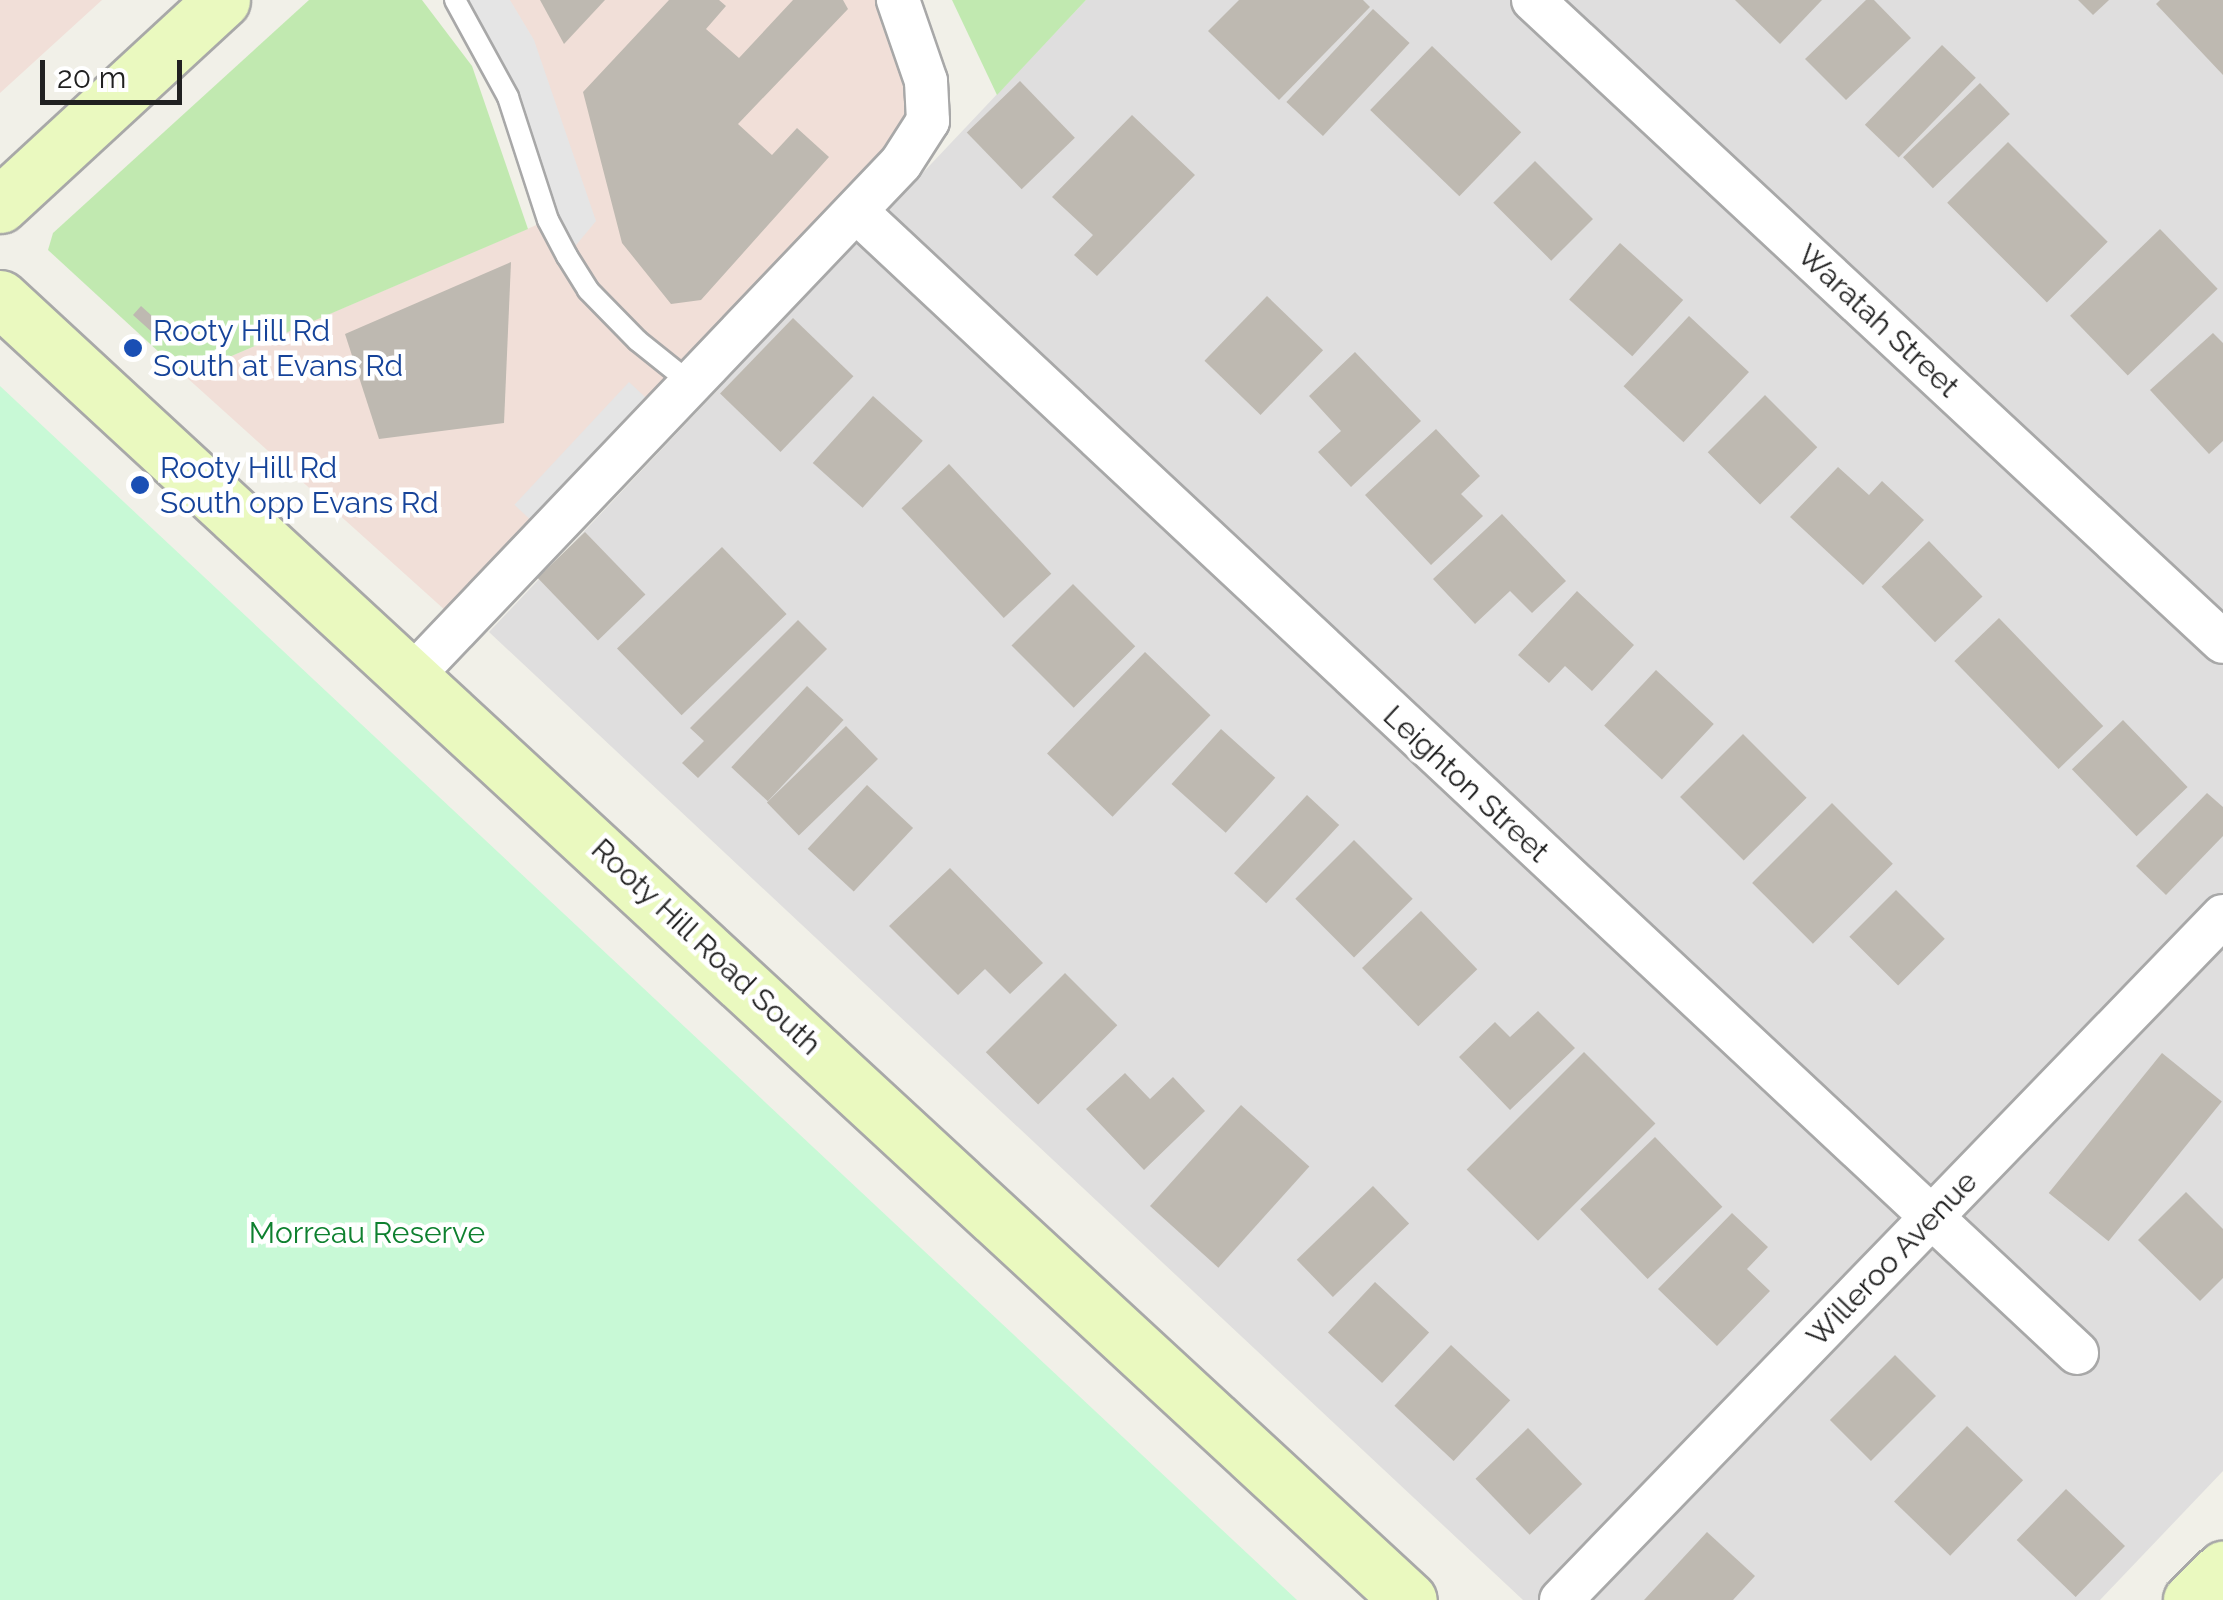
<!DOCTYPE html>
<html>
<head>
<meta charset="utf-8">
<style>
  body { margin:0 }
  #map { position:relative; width:2223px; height:1600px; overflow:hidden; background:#f1f0e8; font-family:Raleway,sans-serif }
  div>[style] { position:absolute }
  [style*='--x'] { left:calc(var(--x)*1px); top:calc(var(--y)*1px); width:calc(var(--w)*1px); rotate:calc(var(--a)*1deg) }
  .residential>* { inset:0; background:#dfdede }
  .commercial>* { inset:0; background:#f1dfd8 }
  .grass>* { inset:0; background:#c1e9b0 }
  .park>* { inset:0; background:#c8f9d6 }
  .parking>* { inset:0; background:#e5e5e5; transform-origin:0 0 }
  .building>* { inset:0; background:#beb9b1; transform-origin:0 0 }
  .roads { filter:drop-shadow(2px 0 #a8a8a8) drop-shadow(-2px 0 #a8a8a8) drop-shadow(0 2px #a8a8a8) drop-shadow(0 -2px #a8a8a8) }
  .lane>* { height:20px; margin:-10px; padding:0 10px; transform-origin:10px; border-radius:10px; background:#fff }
  .street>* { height:42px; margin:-21px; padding:0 21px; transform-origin:21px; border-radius:21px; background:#fff }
  .secondary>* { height:55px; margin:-27.5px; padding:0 27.5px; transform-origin:27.5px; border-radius:27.5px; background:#eaf9bf }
  .dots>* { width:28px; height:28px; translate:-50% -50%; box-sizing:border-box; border:5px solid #fff; border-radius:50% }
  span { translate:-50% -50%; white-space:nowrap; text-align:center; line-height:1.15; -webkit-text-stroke:9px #fff; paint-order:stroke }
  .street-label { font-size:30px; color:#212121 }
  .transit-label { font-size:30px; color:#164399 }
  .left { translate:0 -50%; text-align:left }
  .park-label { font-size:30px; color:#0e802f }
  .scale { position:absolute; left:40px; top:60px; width:142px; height:45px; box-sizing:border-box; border:5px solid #212121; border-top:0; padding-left:12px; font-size:30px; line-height:35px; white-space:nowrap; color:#212121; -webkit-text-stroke:8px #fff; paint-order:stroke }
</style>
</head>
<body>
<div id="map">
  <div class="residential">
    <i style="clip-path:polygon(1086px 0,2223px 0,2223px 1471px,2100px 1600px,1523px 1600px,489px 632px)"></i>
  </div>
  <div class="commercial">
    <i style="clip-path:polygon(0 0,102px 0,0 93px)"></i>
    <i style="clip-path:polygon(455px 0,898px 0,928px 121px,446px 611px,185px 376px,548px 220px,508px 97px)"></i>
  </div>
  <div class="grass">
    <i style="clip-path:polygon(309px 0,422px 0,472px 66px,528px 229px,185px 376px,48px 250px,53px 233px)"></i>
    <i style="clip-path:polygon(952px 0,1086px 0,997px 95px)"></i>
  </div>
  <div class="park">
    <i style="clip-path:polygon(0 386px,1297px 1600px,0 1600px)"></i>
  </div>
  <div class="parking">
    <i style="clip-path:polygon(455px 0,510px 0,534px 40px,596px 221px,567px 256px,508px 97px)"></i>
    <i style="left:629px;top:382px;width:47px;height:168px;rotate:43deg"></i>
  </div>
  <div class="building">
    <i style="clip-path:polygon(540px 0,605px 0,564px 44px)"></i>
    <i style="clip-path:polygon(669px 0,719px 0,726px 6px,706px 29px,739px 58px,793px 0,843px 0,848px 9px,738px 124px,772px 155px,797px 128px,829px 157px,701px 300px,671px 304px,622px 243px,583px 92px)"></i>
    <i style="clip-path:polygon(1239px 0,1363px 0,1370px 7px,1279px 100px,1208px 31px)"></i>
    <i style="clip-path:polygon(1735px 0,1822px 0,1780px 44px)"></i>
    <i style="clip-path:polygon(1866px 0,1874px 0,1911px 38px,1846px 100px,1805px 59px)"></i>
    <i style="clip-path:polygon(2078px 0,2109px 0,2093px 15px)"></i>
    <i style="clip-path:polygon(2160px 0,2223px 0,2223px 75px,2156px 4px)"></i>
    <i style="left:1373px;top:9px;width:50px;height:127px;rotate:43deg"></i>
    <i style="left:1942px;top:45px;width:47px;height:111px;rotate:44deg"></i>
    <i style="left:1432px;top:46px;width:124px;height:89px;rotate:44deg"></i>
    <i style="left:1020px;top:81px;width:79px;height:74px;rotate:46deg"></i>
    <i style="left:1980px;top:83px;width:43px;height:107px;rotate:46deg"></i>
    <i style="clip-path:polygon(1132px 115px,1195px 175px,1097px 276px,1074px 255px,1093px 235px,1052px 197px)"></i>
    <i style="left:2008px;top:142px;width:141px;height:86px;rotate:45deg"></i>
    <i style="left:1535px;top:161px;width:82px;height:59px;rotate:45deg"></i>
    <i style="left:2160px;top:229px;width:83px;height:125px;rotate:46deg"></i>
    <i style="left:1620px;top:243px;width:85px;height:76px;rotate:42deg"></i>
    <i style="clip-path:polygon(511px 262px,504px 423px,379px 439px,345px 334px)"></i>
    <i style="left:1267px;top:296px;width:78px;height:90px;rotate:44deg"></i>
    <i style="left:141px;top:306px;width:30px;height:12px;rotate:42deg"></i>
    <i style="left:1689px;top:316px;width:82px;height:96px;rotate:43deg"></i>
    <i style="left:793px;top:318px;width:84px;height:105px;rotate:44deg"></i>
    <i style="clip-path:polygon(2213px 333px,2223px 343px,2223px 441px,2209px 454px,2150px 390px)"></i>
    <i style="clip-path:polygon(1355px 352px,1421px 421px,1351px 487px,1318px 452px,1341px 431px,1309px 396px)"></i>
    <i style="left:1765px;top:395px;width:74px;height:81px;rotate:45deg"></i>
    <i style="left:873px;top:396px;width:67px;height:90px;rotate:42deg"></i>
    <i style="clip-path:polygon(1436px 429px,1480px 476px,1461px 494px,1483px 516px,1431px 565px,1365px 495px)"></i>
    <i style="left:949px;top:464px;width:150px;height:65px;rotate:47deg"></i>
    <i style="clip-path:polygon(1838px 467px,1869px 495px,1882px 481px,1924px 520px,1863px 585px,1790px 517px)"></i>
    <i style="clip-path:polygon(1502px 514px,1566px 581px,1532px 613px,1510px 591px,1475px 624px,1433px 579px)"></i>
    <i style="left:585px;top:532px;width:87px;height:66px;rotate:46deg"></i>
    <i style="left:1929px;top:541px;width:77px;height:66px;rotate:46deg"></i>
    <i style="left:722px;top:547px;width:93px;height:146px;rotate:46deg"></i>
    <i style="left:1073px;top:584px;width:88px;height:87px;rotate:45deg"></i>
    <i style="clip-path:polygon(1577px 591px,1634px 645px,1592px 691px,1565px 666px,1549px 683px,1518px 655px)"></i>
    <i style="left:1999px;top:618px;width:150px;height:62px;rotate:46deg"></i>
    <i style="clip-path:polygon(798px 620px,827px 649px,698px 778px,682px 763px,704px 741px,690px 728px)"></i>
    <i style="left:1145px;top:652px;width:91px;height:141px;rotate:44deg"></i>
    <i style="left:1656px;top:670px;width:79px;height:76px;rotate:43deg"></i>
    <i style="left:807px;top:686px;width:50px;height:111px;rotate:43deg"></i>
    <i style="left:2123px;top:720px;width:93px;height:71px;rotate:46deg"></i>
    <i style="left:846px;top:726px;width:46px;height:110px;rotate:46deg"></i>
    <i style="left:1221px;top:729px;width:73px;height:74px;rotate:42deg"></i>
    <i style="left:1743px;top:734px;width:90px;height:89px;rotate:45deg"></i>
    <i style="left:867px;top:785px;width:63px;height:87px;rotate:43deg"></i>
    <i style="clip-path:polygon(2207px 793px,2223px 807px,2223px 836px,2166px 895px,2136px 866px)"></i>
    <i style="left:1307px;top:795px;width:44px;height:107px;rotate:43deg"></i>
    <i style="left:1832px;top:803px;width:86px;height:113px;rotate:45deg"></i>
    <i style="left:1354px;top:840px;width:83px;height:83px;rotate:45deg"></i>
    <i style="clip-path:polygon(950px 868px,1043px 963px,1010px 994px,985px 969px,958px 995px,889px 926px)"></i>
    <i style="left:1896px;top:890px;width:69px;height:66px;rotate:45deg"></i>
    <i style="left:1421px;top:911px;width:81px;height:82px;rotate:46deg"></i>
    <i style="left:1065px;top:973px;width:74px;height:112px;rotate:45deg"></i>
    <i style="clip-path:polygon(1538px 1011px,1575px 1048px,1510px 1110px,1459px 1057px,1495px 1022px,1510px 1037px)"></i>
    <i style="left:1584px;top:1052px;width:101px;height:166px;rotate:45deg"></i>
    <i style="left:2162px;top:1053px;width:77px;height:180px;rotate:39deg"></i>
    <i style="clip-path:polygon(1125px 1073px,1150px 1099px,1173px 1077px,1205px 1111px,1144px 1170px,1086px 1109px)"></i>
    <i style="left:1241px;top:1105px;width:92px;height:136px;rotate:42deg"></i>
    <i style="left:1655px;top:1137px;width:97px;height:104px;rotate:46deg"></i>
    <i style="left:1373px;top:1186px;width:52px;height:106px;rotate:46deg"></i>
    <i style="clip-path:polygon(2186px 1192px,2223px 1229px,2223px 1278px,2200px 1301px,2138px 1240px)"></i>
    <i style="clip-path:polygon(1732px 1213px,1768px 1247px,1747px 1269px,1770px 1291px,1717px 1346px,1658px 1289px)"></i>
    <i style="left:1375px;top:1282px;width:74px;height:69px;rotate:43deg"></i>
    <i style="left:1451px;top:1345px;width:81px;height:83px;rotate:43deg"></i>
    <i style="left:1895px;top:1355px;width:58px;height:92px;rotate:45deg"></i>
    <i style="left:1967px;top:1426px;width:78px;height:105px;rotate:44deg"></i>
    <i style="left:1528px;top:1428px;width:78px;height:73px;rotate:46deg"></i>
    <i style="left:2066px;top:1489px;width:82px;height:71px;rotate:44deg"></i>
    <i style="clip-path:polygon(1707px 1532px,1755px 1576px,1733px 1600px,1644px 1600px)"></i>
  </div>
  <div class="roads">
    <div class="lane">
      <i style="--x:455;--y:0;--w:111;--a:61.3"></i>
      <i style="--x:508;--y:97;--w:129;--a:72"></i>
      <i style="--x:548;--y:220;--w:41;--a:62.2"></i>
      <i style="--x:567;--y:256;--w:40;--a:58"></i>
      <i style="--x:588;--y:290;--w:71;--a:45.6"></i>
      <i style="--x:638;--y:341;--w:70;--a:38.7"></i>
    </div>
    <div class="street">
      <i style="--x:1533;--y:0;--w:942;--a:42.94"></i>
      <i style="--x:858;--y:213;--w:1669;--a:43.08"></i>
      <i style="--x:413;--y:675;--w:707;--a:-46.37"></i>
      <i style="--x:901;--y:163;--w:50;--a:-57.3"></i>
      <i style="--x:928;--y:121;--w:40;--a:-92.9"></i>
      <i style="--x:926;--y:81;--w:86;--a:-109.1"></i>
      <i style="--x:1561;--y:1600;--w:952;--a:-45.94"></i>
    </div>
    <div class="secondary">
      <i style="--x:0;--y:205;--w:302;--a:-42.7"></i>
      <i style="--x:0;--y:298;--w:1918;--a:42.74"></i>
      <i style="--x:2191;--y:1600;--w:45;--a:-44.1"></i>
    </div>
  </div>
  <div class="dots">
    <i style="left:133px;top:348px;background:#1a4fb4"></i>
    <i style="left:140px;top:485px;background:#1a4fb4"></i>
  </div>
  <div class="street-label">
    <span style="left:1878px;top:321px;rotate:43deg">Waratah Street</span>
    <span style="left:1466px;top:784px;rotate:43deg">Leighton Street</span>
    <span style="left:706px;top:947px;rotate:43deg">Rooty Hill Road South</span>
    <span style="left:1892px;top:1259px;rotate:-46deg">Willeroo Avenue</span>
  </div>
  <div class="transit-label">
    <span class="left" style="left:153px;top:348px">Rooty Hill Rd<br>South at Evans Rd</span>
    <span class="left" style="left:160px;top:485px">Rooty Hill Rd<br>South opp Evans Rd</span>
  </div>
  <div class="park-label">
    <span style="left:367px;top:1233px">Morreau Reserve</span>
  </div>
  <div class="scale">20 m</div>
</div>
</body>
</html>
